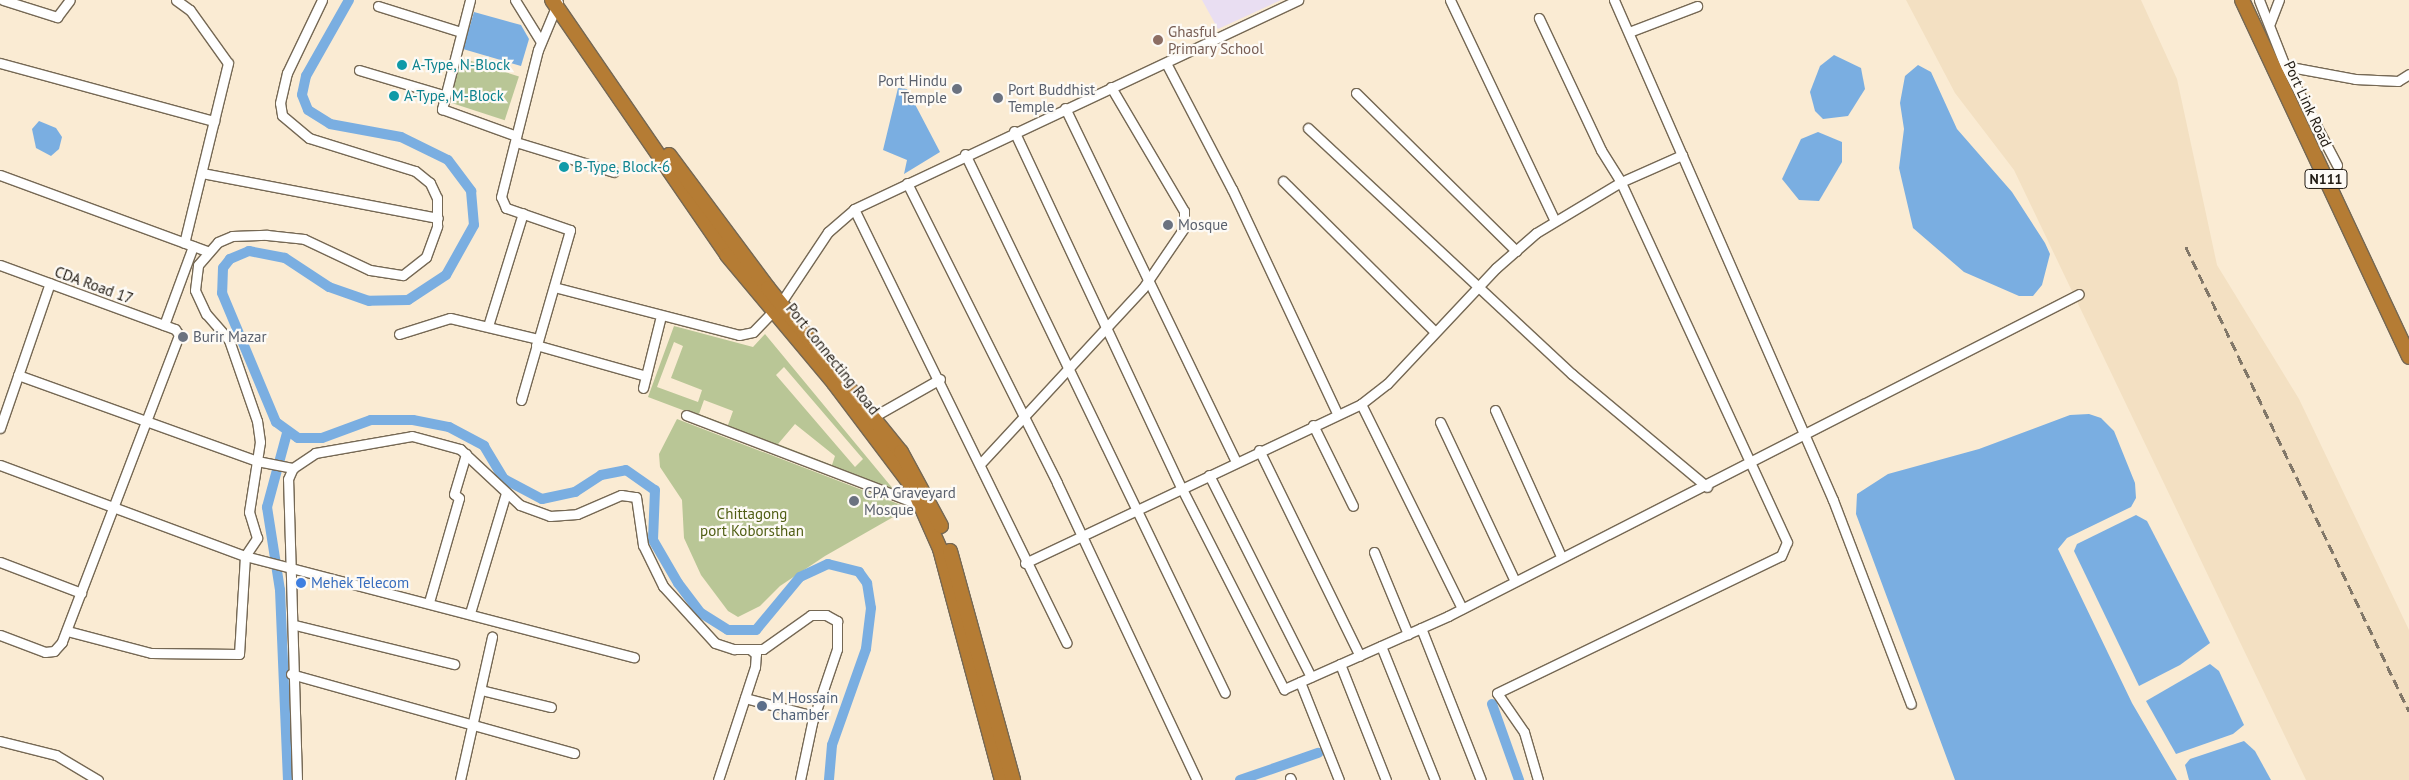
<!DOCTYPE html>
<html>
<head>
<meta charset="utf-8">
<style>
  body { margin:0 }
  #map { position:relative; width:2409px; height:780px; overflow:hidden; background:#faebd3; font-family:"PT Sans",sans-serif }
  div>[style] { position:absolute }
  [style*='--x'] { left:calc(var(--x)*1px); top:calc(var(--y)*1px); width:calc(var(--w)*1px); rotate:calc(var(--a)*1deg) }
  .built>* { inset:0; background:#f3e0c2 }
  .education>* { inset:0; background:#e9def2 }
  .green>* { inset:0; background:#b9c696; transform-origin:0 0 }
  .water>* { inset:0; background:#7aaee1 }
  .canal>* { height:10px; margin:-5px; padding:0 5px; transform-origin:5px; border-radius:5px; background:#7aaee1 }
  .roads { filter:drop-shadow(1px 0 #756854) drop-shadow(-1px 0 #756854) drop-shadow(0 1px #756854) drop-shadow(0 -1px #756854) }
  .minor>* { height:9px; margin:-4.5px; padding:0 4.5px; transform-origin:4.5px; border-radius:4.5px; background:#fff }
  .highway>* { height:14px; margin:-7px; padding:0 7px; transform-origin:7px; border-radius:7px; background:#b57c34 }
  .rail>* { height:2.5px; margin-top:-1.25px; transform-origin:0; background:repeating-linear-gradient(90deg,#827869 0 10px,transparent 0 15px) }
  .dots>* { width:14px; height:14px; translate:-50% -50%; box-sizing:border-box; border:2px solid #fdfaf5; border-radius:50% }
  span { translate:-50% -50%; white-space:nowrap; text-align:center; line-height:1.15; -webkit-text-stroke:4.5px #fdfaf5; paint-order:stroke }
  .shield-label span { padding:1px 4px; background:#fdfaf5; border:1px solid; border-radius:4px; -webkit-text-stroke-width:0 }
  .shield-label { font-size:14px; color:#211b13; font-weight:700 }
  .education-label { font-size:15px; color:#785e54 }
  .left { translate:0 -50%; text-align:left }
  .culture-label { font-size:15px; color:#0d838f }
  .worship-label { font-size:15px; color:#5b616d }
  .right { translate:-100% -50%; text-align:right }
  .street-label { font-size:15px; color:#211b13 }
  .park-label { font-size:15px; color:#505e14 }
  .shop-label { font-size:15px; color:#366cbe }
  .service-label { font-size:15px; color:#4e5e75 }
</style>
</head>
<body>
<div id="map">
  <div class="built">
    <i style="clip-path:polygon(1906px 0,2141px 0,2177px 79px,2217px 265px,2299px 399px,2409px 630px,2409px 780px,2306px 780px,2014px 170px,1955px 93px)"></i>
  </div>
  <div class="education">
    <i style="clip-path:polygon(1202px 0,1281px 0,1218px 29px)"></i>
  </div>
  <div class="green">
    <i style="left:459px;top:57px;width:63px;height:46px;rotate:18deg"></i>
    <i style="clip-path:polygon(evenodd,674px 326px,753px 347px,765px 334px,894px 490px,648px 397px,674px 326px,674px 342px,683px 346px,671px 378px,702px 390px,698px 402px,657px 387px,674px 342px,674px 326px,784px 367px,863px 459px,855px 467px,776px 375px,784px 367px,674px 326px,704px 400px,733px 411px,728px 425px,699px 414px,704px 400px,674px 326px,795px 424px,835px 456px,832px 465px,778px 444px,795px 424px)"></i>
    <i style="clip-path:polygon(677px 419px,909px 508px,825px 556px,780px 586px,760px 606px,738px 617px,728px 611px,701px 575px,684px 538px,682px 500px,660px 467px,659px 454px)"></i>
  </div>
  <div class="water">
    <i style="clip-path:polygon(474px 12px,521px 25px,529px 39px,521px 66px,463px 49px)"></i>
    <i style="clip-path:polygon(1834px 55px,1861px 68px,1865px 89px,1848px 116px,1823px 119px,1815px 111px,1810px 92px,1820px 66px)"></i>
    <i style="clip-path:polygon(1918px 65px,1931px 72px,1957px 129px,2012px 192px,2045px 243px,2050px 254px,2042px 285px,2033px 296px,2019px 296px,1964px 272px,1913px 228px,1899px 168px,1904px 129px,1900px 103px,1905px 76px)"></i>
    <i style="clip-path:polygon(898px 88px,907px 89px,940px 152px,904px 174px,907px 160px,883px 150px)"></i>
    <i style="clip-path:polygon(39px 121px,56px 128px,62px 137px,59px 149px,51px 156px,36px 148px,32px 129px)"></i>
    <i style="clip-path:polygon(1818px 132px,1842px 142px,1842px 162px,1819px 201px,1799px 200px,1782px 179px,1801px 139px)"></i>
    <i style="clip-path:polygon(2089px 414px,2101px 418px,2114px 431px,2135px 483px,2136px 498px,2131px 507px,2067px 538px,2058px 549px,2132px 703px,2177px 780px,1955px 780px,1856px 514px,1857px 494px,1888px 474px,1979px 449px,2070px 415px)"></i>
    <i style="clip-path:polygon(2136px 515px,2147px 521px,2210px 643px,2180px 665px,2139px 686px,2074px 551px,2077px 544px)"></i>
    <i style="clip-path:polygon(2210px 664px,2219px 671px,2244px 725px,2233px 734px,2176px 754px,2146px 701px)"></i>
    <i style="clip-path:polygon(2244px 741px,2255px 751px,2271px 780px,2189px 780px,2185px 765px,2190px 759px)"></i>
  </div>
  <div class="canal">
    <i style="--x:349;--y:0;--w:87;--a:119.5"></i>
    <i style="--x:306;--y:76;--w:19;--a:102"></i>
    <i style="--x:302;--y:95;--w:16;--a:68"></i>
    <i style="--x:308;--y:110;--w:26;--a:32"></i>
    <i style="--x:330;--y:124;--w:72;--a:10.4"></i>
    <i style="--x:401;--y:137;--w:52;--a:26.1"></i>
    <i style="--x:448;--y:160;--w:39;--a:53"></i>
    <i style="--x:471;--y:191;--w:34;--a:85"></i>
    <i style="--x:474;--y:225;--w:57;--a:119.2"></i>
    <i style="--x:446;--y:275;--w:45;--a:146.7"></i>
    <i style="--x:408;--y:300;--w:39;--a:179"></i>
    <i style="--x:369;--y:301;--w:42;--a:-160.7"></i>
    <i style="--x:329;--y:287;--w:53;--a:-146.6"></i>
    <i style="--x:285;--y:258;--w:37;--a:-169"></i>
    <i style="--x:249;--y:251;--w:21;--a:157"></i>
    <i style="--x:230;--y:259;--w:11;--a:128"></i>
    <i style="--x:223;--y:268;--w:25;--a:92"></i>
    <i style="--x:222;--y:293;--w:140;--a:67.3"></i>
    <i style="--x:276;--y:422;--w:27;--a:36"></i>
    <i style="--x:298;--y:438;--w:24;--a:0"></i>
    <i style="--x:322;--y:438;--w:52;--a:-20.2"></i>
    <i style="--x:371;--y:420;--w:42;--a:0"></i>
    <i style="--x:413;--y:420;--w:37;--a:11"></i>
    <i style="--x:449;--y:427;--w:40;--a:28"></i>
    <i style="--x:484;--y:446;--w:39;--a:59"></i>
    <i style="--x:504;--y:479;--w:43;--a:27.8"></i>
    <i style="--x:542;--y:499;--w:34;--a:-12"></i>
    <i style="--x:575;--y:492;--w:31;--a:-33"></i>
    <i style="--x:601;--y:475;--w:25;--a:-11"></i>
    <i style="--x:626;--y:470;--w:35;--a:35"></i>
    <i style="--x:655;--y:490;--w:50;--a:92.3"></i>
    <i style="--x:653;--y:540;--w:50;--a:59.8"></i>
    <i style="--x:678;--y:583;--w:38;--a:53"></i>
    <i style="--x:701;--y:613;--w:32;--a:32"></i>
    <i style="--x:728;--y:630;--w:28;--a:0"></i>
    <i style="--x:756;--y:630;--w:69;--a:-50.3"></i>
    <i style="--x:800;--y:577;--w:31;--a:-25"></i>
    <i style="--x:828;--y:564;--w:32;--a:14"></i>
    <i style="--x:859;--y:572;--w:14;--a:54"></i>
    <i style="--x:867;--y:583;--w:25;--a:81"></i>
    <i style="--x:871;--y:608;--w:41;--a:97"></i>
    <i style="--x:866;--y:649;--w:102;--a:109.5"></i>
    <i style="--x:832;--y:745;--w:35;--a:95"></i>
    <i style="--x:287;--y:433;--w:77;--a:105.1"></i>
    <i style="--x:267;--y:507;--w:84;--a:81.1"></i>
    <i style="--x:280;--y:590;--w:190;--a:87.6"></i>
    <i style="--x:1492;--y:704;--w:81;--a:70.4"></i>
    <i style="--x:1240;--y:780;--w:83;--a:-19.1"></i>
  </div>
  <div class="roads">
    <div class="minor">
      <i style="--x:3;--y:0;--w:57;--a:17.5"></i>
      <i style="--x:57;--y:17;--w:21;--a:-53"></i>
      <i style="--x:176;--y:0;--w:17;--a:36"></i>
      <i style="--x:190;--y:10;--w:65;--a:54.4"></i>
      <i style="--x:228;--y:63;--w:185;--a:103.7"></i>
      <i style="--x:470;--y:0;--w:113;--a:104.4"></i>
      <i style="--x:442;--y:109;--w:77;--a:19.9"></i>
      <i style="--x:515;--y:0;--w:49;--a:58.2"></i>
      <i style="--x:1450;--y:0;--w:242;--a:64.6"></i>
      <i style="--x:1614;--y:0;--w:546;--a:66.35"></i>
      <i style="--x:1833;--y:500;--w:218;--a:69.1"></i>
      <i style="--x:2259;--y:0;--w:71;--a:68.5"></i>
      <i style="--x:2285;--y:66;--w:112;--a:62.3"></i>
      <i style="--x:378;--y:6;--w:87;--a:17.4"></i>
      <i style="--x:2270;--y:23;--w:25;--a:-69"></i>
      <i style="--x:1629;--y:32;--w:73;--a:-20.9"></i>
      <i style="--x:0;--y:63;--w:222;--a:15.2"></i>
      <i style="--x:1166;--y:63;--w:142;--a:62.4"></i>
      <i style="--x:1232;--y:189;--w:247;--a:64.9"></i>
      <i style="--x:2285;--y:66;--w:71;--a:10.5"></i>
      <i style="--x:2355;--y:79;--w:43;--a:2.7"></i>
      <i style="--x:2398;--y:81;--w:13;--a:-32"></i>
      <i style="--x:359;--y:70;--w:88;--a:16.6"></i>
      <i style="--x:1356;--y:93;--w:225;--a:44.6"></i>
      <i style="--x:1065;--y:108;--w:393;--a:64.2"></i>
      <i style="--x:1308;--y:128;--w:361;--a:43"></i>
      <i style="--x:1572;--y:374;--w:176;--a:39.9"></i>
      <i style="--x:1014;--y:131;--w:395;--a:64.9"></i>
      <i style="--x:1182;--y:489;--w:225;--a:63"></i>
      <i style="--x:1284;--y:689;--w:180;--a:-24"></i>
      <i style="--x:1448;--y:616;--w:708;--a:-27.04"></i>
      <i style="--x:516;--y:142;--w:102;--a:17"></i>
      <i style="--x:965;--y:154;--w:598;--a:64.25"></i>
      <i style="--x:202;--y:173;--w:240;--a:10.8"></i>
      <i style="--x:0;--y:175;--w:221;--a:20.2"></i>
      <i style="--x:1283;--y:181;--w:213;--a:44.8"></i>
      <i style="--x:907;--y:183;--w:335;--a:63.4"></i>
      <i style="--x:1057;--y:483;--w:328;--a:64.8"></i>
      <i style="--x:854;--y:209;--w:483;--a:63.9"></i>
      <i style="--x:0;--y:265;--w:186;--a:20.1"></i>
      <i style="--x:175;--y:329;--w:7;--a:56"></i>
      <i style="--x:179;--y:335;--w:329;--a:110.9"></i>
      <i style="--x:62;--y:642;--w:12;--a:132"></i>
      <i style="--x:54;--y:651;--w:9;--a:174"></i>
      <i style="--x:45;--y:652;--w:48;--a:-159.3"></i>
      <i style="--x:554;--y:287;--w:191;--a:14.5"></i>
      <i style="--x:739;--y:335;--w:14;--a:-12"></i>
      <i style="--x:753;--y:332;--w:39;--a:-46"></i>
      <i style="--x:780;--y:304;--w:87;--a:-56.3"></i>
      <i style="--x:828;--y:232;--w:35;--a:-41"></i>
      <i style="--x:854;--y:209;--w:491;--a:-25.2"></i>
      <i style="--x:164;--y:325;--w:84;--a:-69.8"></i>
      <i style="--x:488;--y:326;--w:118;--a:-72.8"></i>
      <i style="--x:399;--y:334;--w:53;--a:-17.4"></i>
      <i style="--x:450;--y:318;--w:90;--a:13.4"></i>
      <i style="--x:536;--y:345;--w:114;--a:15.7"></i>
      <i style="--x:18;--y:375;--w:254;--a:19.8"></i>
      <i style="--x:257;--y:461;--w:37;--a:11"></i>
      <i style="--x:643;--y:388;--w:74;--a:-76"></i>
      <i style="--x:521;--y:400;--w:177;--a:-73.9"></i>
      <i style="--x:570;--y:230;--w:68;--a:-161"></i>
      <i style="--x:506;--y:208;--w:12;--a:-114"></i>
      <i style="--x:501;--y:197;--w:152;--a:-75.9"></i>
      <i style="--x:538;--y:50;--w:52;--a:-67.4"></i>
      <i style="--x:1361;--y:404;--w:228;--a:63.7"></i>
      <i style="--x:1495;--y:410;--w:160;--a:65.7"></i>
      <i style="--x:686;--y:415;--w:252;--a:21"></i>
      <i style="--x:873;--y:417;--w:77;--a:-29.6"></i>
      <i style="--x:1440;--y:422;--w:174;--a:64.8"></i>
      <i style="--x:1313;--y:425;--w:90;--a:63.7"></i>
      <i style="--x:0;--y:428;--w:153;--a:-71"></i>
      <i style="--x:1259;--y:450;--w:229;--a:63.9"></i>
      <i style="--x:981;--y:463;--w:238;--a:-47.2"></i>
      <i style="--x:1143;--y:288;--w:73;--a:-55.7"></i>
      <i style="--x:1184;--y:228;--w:17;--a:-90"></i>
      <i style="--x:1184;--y:211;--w:144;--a:-120.5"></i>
      <i style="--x:0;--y:465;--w:261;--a:20.4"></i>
      <i style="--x:245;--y:556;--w:98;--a:93.5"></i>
      <i style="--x:239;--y:654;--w:88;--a:-179.3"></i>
      <i style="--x:151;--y:653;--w:87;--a:-165.3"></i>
      <i style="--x:1209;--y:475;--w:226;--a:63.2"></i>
      <i style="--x:1374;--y:552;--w:89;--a:67.5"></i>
      <i style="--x:245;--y:556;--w:22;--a:-56"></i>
      <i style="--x:257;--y:538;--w:27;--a:-107"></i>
      <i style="--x:249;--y:512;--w:71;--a:-81.1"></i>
      <i style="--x:260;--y:442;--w:21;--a:-98"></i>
      <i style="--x:257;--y:421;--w:86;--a:-109.1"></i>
      <i style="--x:229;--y:340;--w:35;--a:-131"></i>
      <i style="--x:206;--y:314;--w:26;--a:-115"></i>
      <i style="--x:195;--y:290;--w:25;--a:-83"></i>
      <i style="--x:198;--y:265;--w:30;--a:-49"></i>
      <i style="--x:218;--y:242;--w:15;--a:-23"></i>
      <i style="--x:232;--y:236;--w:35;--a:-2"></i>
      <i style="--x:267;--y:235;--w:37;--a:6"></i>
      <i style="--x:304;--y:239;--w:73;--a:25.2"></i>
      <i style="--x:370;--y:270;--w:33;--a:9"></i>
      <i style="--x:403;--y:275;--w:29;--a:-38"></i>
      <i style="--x:426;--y:257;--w:33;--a:-70"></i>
      <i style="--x:437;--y:226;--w:28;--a:-90"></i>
      <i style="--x:437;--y:198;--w:17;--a:-115"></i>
      <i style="--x:430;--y:183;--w:19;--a:-141"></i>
      <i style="--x:415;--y:171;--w:111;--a:-162.7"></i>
      <i style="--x:309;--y:138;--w:35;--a:-140"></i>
      <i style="--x:282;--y:115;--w:12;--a:-99"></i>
      <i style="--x:280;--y:103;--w:31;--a:-77"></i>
      <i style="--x:287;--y:73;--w:81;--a:-64.4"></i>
      <i style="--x:245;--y:556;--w:402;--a:14.6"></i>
      <i style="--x:0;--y:562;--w:87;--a:20.9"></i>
      <i style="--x:1025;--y:563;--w:372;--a:-25.3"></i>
      <i style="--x:1361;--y:404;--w:33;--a:-38"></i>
      <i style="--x:1387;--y:384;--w:159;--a:-46.8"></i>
      <i style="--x:1496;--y:268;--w:53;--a:-41.2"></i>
      <i style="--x:1536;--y:233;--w:99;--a:-31"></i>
      <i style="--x:1621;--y:182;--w:67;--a:-23.9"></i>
      <i style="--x:429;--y:602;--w:108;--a:-73.9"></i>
      <i style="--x:459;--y:498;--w:6;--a:-141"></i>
      <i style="--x:454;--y:494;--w:42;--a:-73.3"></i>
      <i style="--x:470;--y:613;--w:125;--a:-73.3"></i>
      <i style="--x:295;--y:625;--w:164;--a:13.8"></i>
      <i style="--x:1421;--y:628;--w:163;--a:68.5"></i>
      <i style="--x:1381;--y:646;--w:144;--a:68.1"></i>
      <i style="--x:1340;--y:664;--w:125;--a:68.4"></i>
      <i style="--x:291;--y:674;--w:294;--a:15.6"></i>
      <i style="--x:1300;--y:682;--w:105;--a:68.3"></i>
      <i style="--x:481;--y:690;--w:72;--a:13.7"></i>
      <i style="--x:745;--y:698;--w:71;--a:14.6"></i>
      <i style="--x:0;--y:741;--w:58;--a:14"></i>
      <i style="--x:56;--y:755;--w:49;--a:30.8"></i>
      <i style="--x:1290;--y:778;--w:2;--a:63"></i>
      <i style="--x:297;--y:780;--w:301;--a:-91.7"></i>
      <i style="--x:288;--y:479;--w:12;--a:-66"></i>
      <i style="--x:293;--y:468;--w:27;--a:-34"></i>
      <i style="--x:315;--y:453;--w:98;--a:-9.9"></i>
      <i style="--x:412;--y:436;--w:50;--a:15.2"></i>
      <i style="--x:460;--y:449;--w:82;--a:43"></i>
      <i style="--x:520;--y:505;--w:32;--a:20"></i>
      <i style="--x:550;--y:516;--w:27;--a:-4"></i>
      <i style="--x:577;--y:514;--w:48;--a:-23.4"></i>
      <i style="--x:621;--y:495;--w:15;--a:8"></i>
      <i style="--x:636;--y:497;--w:49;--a:81.7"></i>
      <i style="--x:643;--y:545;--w:46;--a:64"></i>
      <i style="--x:663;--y:586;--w:77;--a:47.6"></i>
      <i style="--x:715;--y:643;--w:20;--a:18"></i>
      <i style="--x:734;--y:649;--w:29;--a:0"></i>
      <i style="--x:763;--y:649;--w:59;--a:-35.3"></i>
      <i style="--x:811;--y:615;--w:15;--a:0"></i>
      <i style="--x:826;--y:615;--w:13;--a:29"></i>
      <i style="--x:837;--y:621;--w:28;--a:90"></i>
      <i style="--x:837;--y:649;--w:78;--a:108.7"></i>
      <i style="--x:812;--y:723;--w:58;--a:101.9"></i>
      <i style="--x:460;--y:780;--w:147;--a:-77.4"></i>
      <i style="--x:718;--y:780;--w:119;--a:-71.9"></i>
      <i style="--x:755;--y:667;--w:13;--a:-86"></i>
      <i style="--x:756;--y:654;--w:6;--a:-141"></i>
      <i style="--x:1538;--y:780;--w:50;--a:-106.3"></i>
      <i style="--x:1524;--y:732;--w:47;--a:-124.7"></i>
      <i style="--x:1497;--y:693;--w:315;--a:-25.8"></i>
      <i style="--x:1781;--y:556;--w:15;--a:-67"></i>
      <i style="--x:1787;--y:542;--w:396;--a:-114.8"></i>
      <i style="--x:1621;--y:182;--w:38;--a:-122"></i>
      <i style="--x:1601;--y:150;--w:146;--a:-115.2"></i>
    </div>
    <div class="highway">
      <i style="--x:552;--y:0;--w:309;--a:55.5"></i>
      <i style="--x:727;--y:255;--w:167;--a:50.1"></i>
      <i style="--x:834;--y:383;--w:131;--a:53"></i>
      <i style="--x:913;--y:488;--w:67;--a:66.1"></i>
      <i style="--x:940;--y:549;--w:239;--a:75"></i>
      <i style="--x:2242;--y:0;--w:394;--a:64.9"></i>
      <i style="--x:669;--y:155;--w:166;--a:53.3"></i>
      <i style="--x:768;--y:288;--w:211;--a:51"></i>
      <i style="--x:901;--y:452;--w:84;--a:61.6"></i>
      <i style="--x:950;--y:551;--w:238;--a:74.6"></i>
    </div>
  </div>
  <div class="rail">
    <i style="--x:2186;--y:247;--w:515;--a:64.33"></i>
  </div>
  <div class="dots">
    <i style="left:1158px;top:40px;background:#8d6e63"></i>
    <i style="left:402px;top:65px;background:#0f9aa8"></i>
    <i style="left:957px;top:89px;background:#6b7280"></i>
    <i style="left:394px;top:96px;background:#0f9aa8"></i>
    <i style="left:998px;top:98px;background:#6b7280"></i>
    <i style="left:564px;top:167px;background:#0f9aa8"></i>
    <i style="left:1168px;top:225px;background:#6b7280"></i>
    <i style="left:183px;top:337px;background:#6b7280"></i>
    <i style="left:854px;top:501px;background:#6b7280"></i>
    <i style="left:301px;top:583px;background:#3f7fe0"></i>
    <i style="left:762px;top:706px;background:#5c6f8a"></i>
  </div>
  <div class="shield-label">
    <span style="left:2326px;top:179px">N111</span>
  </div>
  <div class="education-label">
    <span class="left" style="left:1168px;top:40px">Ghasful<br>Primary School</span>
  </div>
  <div class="culture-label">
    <span class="left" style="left:412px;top:65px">A-Type, N-Block</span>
    <span class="left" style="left:404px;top:96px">A-Type, M-Block</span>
    <span class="left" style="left:574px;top:167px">B-Type, Block-6</span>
  </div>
  <div class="worship-label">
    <span class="right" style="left:947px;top:89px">Port Hindu<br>Temple</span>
    <span class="left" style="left:1008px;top:98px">Port Buddhist<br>Temple</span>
    <span class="left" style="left:1178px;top:225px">Mosque</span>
    <span class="left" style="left:193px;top:337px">Burir Mazar</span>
    <span class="left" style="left:864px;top:501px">CPA Graveyard<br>Mosque</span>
  </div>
  <div class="street-label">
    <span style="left:2308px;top:104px;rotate:65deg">Port Link Road</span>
    <span style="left:94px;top:285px;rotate:20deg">CDA Road 17</span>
    <span style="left:833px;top:359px;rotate:51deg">Port Connecting Road</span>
  </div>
  <div class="park-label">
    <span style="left:752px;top:522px">Chittagong<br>port Koborsthan</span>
  </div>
  <div class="shop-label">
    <span class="left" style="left:311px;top:583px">Mehek Telecom</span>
  </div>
  <div class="service-label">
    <span class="left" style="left:772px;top:706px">M Hossain<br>Chamber</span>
  </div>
</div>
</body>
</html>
